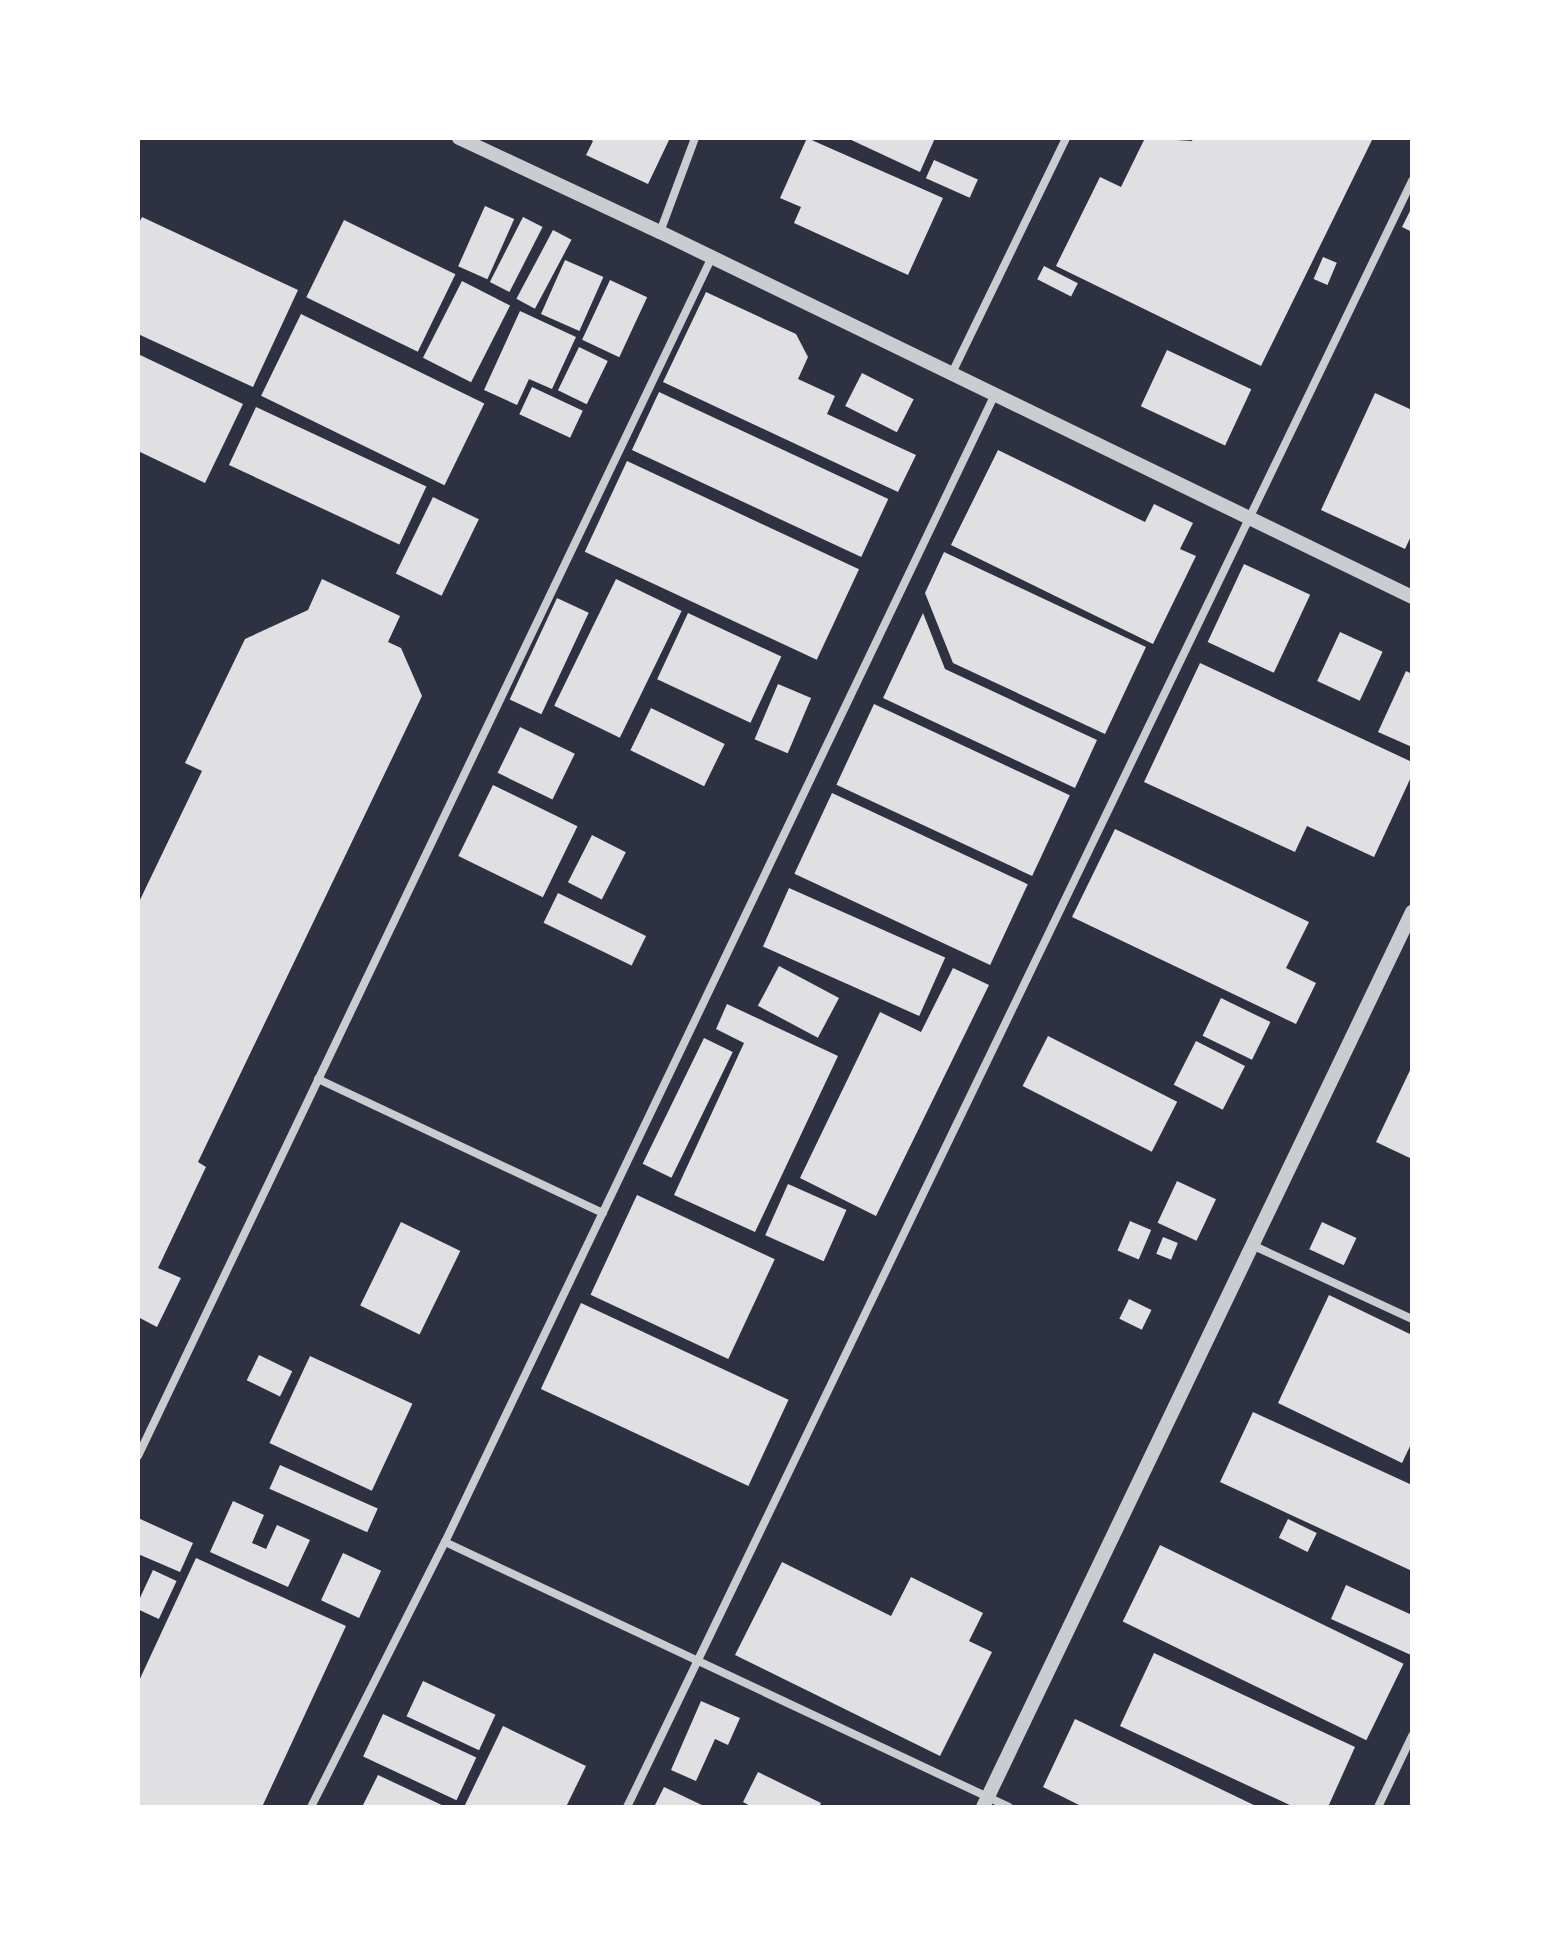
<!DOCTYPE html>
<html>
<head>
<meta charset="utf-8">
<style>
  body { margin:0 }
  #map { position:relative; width:1550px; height:1945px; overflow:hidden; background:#2d3142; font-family:Rubik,sans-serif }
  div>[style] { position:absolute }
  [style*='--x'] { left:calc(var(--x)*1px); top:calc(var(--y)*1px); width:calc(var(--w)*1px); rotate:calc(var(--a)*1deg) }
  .building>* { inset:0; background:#e0e0e3; transform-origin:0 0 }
  .minor>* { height:8px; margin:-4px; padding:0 4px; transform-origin:4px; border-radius:4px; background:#caccd0 }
  .tertiary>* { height:14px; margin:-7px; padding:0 7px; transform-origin:7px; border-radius:7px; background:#caccd0 }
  span { translate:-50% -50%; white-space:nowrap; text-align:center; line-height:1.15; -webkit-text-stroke:8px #fff; paint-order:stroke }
  .frame { position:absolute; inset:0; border:140px solid #fff; pointer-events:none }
</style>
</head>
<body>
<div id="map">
  <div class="building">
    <i style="clip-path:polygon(587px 138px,670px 138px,648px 184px,586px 155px,593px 141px)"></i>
    <i style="clip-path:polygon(807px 138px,943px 198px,908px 275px,794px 223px,801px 207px,780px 198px)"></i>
    <i style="clip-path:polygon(847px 138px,935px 138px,920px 172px)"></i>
    <i style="clip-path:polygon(1145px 138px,1192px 141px,1193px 138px,1373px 138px,1261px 366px,1056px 266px,1100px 177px,1121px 187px)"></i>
    <i style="left:934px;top:160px;width:48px;height:20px;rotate:24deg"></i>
    <i style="left:485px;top:206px;width:32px;height:66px;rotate:24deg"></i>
    <i style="clip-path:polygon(1412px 207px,1412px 232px,1402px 227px)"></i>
    <i style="clip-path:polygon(142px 217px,298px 290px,253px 387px,138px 334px,138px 225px)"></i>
    <i style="left:523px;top:217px;width:22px;height:73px;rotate:27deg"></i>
    <i style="left:344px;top:220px;width:124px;height:86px;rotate:26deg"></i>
    <i style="left:553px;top:230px;width:21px;height:78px;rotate:28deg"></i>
    <i style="left:1323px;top:257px;width:15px;height:24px;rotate:23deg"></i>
    <i style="left:565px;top:260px;width:42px;height:59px;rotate:24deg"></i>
    <i style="left:1044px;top:266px;width:38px;height:15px;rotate:27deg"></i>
    <i style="left:610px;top:280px;width:41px;height:66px;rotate:25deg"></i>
    <i style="left:462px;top:281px;width:54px;height:86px;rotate:27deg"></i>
    <i style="clip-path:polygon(706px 292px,796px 334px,808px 357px,798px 379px,835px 396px,827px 414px,916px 455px,898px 492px,663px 382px)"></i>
    <i style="clip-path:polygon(520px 311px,576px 337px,552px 389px,529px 379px,517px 405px,484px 390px)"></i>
    <i style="left:301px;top:314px;width:204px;height:91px;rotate:26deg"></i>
    <i style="left:579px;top:347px;width:32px;height:48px;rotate:26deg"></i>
    <i style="left:1167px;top:350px;width:93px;height:62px;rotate:25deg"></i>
    <i style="clip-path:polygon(138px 354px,243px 404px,205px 483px,138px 451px)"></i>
    <i style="left:862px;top:373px;width:58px;height:37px;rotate:27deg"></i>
    <i style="left:532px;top:387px;width:56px;height:30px;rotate:25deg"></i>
    <i style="left:659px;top:392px;width:253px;height:64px;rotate:25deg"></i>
    <i style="clip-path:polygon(1375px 393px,1412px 410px,1412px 534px,1405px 549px,1321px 510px)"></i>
    <i style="left:256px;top:407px;width:188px;height:64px;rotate:25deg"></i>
    <i style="clip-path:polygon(998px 450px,1145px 522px,1154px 504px,1193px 523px,1180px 549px,1196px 556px,1153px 644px,951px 545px)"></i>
    <i style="left:627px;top:461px;width:256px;height:100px;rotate:25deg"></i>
    <i style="left:433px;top:497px;width:51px;height:85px;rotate:26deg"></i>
    <i style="clip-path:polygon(944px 552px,1146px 647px,1105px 734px,953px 663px,925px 593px)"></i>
    <i style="left:1244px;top:564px;width:73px;height:86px;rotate:25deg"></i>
    <i style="clip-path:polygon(322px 579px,400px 616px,388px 642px,401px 648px,422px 696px,198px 1162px,206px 1167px,158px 1268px,181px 1278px,157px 1327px,138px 1317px,138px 904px,202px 771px,185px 763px,245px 639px,308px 610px)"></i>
    <i style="left:616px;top:579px;width:73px;height:141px;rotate:26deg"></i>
    <i style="left:557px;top:598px;width:35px;height:112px;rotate:25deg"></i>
    <i style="left:688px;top:613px;width:103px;height:73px;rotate:25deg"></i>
    <i style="clip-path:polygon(923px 613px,945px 669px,1097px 740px,1075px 788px,883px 698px)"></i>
    <i style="left:1340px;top:632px;width:47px;height:54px;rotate:25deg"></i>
    <i style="clip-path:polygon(1200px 663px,1412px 762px,1412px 775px,1374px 857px,1307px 826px,1295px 852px,1144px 782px)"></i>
    <i style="clip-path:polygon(1406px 671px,1412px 674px,1412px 747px,1378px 732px)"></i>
    <i style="left:778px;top:684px;width:36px;height:60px;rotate:23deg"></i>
    <i style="left:874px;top:704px;width:216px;height:89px;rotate:25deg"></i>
    <i style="left:651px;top:708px;width:82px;height:47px;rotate:26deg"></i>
    <i style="left:520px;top:727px;width:61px;height:51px;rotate:26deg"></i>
    <i style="left:493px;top:785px;width:94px;height:79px;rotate:26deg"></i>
    <i style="left:832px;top:793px;width:216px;height:89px;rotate:25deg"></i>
    <i style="clip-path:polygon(1115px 829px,1309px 922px,1286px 968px,1316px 983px,1296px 1024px,1072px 917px)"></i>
    <i style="left:592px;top:835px;width:38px;height:53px;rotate:27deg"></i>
    <i style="left:789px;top:888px;width:171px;height:64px;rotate:24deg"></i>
    <i style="left:558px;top:893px;width:98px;height:33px;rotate:26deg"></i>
    <i style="left:779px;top:966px;width:68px;height:45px;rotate:28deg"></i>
    <i style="clip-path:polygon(953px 968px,989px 985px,876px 1216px,800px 1178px,880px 1012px,921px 1032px)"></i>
    <i style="left:1221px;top:998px;width:55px;height:42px;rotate:26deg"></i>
    <i style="clip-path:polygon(727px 1004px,838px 1056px,755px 1232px,674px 1195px,744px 1043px,716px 1029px)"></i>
    <i style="left:1048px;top:1036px;width:145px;height:56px;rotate:27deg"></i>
    <i style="left:704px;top:1038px;width:32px;height:140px;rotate:26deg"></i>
    <i style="left:1196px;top:1041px;width:55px;height:49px;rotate:27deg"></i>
    <i style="clip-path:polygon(1412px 1066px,1412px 1159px,1376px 1142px)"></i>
    <i style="left:1177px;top:1181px;width:43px;height:46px;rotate:25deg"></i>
    <i style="left:788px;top:1184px;width:64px;height:56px;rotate:24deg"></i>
    <i style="left:637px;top:1195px;width:152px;height:110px;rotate:25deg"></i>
    <i style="left:1130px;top:1221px;width:23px;height:32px;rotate:23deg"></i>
    <i style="left:401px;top:1222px;width:66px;height:93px;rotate:26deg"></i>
    <i style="left:1322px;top:1222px;width:38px;height:30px;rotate:25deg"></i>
    <i style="left:1163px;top:1237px;width:16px;height:18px;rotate:22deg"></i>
    <i style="clip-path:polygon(1329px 1295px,1412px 1335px,1412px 1442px,1402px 1463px,1278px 1403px)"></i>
    <i style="left:1129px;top:1299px;width:25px;height:22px;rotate:26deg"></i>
    <i style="left:581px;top:1303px;width:229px;height:95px;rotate:25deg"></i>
    <i style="left:259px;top:1355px;width:37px;height:28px;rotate:26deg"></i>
    <i style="left:310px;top:1356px;width:113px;height:96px;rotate:25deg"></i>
    <i style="clip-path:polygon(1253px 1412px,1412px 1485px,1412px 1571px,1220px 1482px)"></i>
    <i style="left:280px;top:1465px;width:107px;height:26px;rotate:24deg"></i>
    <i style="clip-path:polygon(233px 1501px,264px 1515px,252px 1543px,266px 1549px,277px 1525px,310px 1540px,288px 1587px,210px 1552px)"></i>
    <i style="clip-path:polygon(138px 1518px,193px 1543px,180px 1572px,138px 1554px)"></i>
    <i style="left:1288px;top:1519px;width:32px;height:21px;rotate:26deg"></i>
    <i style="left:1160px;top:1545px;width:271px;height:85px;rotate:26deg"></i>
    <i style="left:343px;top:1553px;width:42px;height:52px;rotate:25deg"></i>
    <i style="clip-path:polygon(196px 1558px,346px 1626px,262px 1807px,138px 1807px,138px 1683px)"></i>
    <i style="clip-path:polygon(782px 1562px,891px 1616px,911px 1577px,983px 1613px,969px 1641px,992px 1652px,940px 1756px,735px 1655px)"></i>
    <i style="left:153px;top:1570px;width:26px;height:42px;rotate:25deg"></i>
    <i style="clip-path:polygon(1346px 1585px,1412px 1615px,1411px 1655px,1331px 1619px)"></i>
    <i style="clip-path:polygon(1154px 1653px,1355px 1747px,1328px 1807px,1294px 1807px,1120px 1726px)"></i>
    <i style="left:423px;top:1681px;width:80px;height:39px;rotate:25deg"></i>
    <i style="clip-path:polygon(701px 1701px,740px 1718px,728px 1745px,715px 1739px,696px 1781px,671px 1770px)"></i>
    <i style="left:383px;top:1714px;width:103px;height:47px;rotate:25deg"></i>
    <i style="clip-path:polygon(1075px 1719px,1258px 1807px,1083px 1807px,1043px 1787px)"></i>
    <i style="clip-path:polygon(503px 1726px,586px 1766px,566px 1807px,464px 1807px)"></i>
    <i style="clip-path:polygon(758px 1772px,821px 1803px,819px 1807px,752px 1807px,743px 1802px)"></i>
    <i style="clip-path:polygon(378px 1775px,446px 1807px,362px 1807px)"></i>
    <i style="clip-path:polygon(664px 1787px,706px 1807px,654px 1807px)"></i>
  </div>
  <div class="minor">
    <i style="--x:660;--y:232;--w:100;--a:-69.6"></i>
    <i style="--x:952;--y:373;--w:261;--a:-64.1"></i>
    <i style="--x:318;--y:1079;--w:315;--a:25.2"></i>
    <i style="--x:1252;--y:1245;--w:176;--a:24.8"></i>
    <i style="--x:138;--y:1456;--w:1327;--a:-64.42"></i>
    <i style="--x:445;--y:1542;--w:623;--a:25.17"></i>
    <i style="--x:311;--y:1807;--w:297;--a:-63.2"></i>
    <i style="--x:445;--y:1542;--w:1273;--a:-64.4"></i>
    <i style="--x:627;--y:1807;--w:1806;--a:-64.23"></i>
    <i style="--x:1378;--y:1807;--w:79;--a:-64.4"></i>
  </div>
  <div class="tertiary">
    <i style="--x:459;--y:138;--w:222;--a:25.1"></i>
    <i style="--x:660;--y:232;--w:836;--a:25.89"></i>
    <i style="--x:983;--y:1807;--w:993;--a:-64.39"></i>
  </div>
  <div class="frame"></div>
</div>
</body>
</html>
